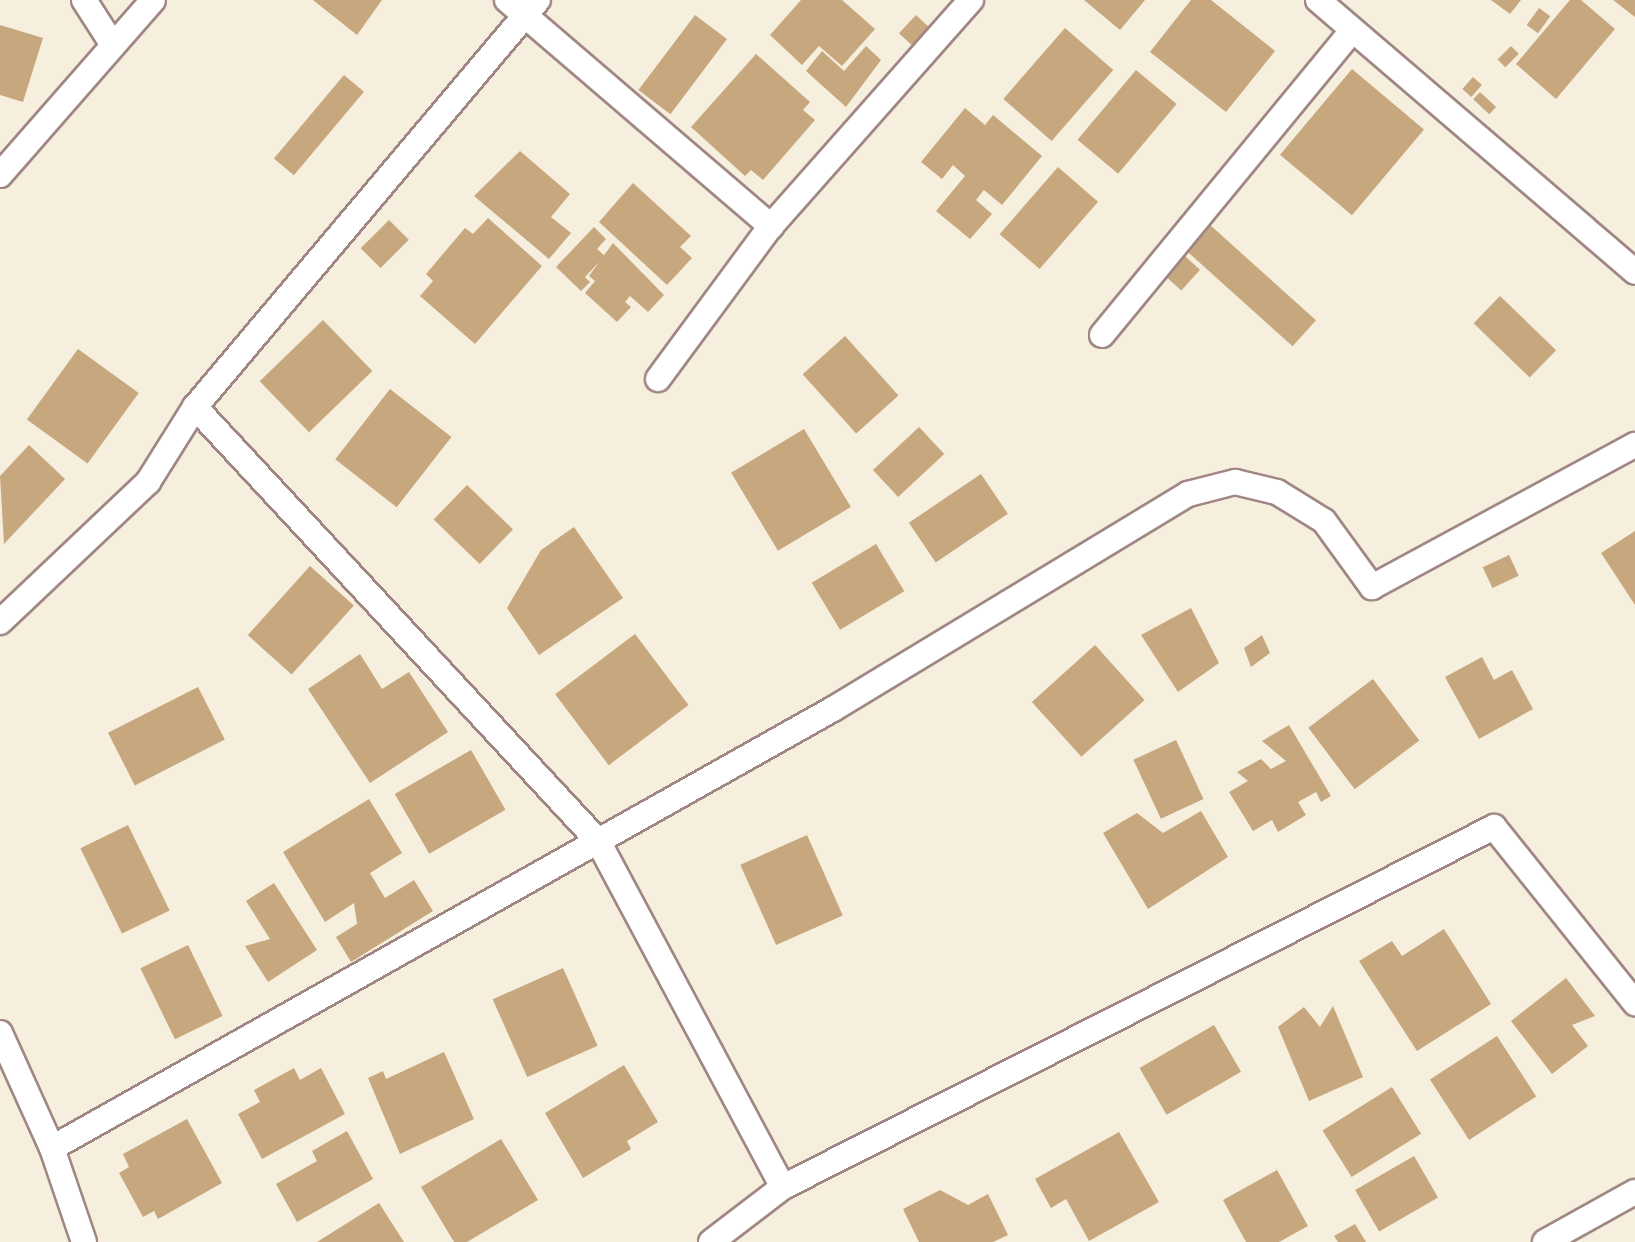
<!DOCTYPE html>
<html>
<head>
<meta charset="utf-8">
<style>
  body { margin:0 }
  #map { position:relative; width:1635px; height:1242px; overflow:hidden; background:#f7efde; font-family:Mynerve,sans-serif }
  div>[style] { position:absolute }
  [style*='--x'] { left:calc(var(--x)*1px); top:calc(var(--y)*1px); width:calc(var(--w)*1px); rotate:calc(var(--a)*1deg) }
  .building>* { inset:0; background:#c7a77d; transform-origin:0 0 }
  .roads { filter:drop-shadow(2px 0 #a08784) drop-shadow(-2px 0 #a08784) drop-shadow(0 2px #a08784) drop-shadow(0 -2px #a08784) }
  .minor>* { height:24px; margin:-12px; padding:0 12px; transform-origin:12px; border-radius:12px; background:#fff }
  span { translate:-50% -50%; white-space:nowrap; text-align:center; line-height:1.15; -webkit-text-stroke:6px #fdfcf7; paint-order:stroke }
</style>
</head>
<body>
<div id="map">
  <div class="building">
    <i style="clip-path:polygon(313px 0,382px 0,357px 35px)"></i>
    <i style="clip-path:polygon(801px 0,842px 0,875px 29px,842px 66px,819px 46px,802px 65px,770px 35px)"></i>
    <i style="clip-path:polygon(1084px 0,1145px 0,1120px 30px)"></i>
    <i style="clip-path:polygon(1191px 0,1211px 0,1275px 51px,1226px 112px,1150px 52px)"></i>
    <i style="clip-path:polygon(1491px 0,1521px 0,1510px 14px)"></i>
    <i style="clip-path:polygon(1570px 0,1581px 0,1615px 29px,1556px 99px,1516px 64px)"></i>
    <i style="clip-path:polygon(1613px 0,1635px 0,1635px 17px)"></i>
    <i style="left:1539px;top:8px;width:14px;height:21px;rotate:36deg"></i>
    <i style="left:695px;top:15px;width:40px;height:94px;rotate:37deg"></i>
    <i style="left:916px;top:15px;width:18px;height:25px;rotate:43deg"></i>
    <i style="clip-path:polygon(0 25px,43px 38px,23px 102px,0 95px)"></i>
    <i style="left:1065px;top:28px;width:64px;height:94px;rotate:41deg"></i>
    <i style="clip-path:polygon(866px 46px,881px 60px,846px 107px,806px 71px,822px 51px,844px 71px)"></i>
    <i style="left:1511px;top:46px;width:11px;height:19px;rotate:45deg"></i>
    <i style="clip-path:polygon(756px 54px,810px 102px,803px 110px,815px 120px,763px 180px,751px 170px,745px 176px,691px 127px)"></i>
    <i style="left:1352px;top:69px;width:94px;height:112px;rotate:40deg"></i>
    <i style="left:1136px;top:70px;width:53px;height:91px;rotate:40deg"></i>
    <i style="left:344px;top:75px;width:26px;height:109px;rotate:40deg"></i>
    <i style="left:1473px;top:77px;width:12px;height:16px;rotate:42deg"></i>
    <i style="left:1480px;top:92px;width:22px;height:10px;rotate:43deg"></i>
    <i style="clip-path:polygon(965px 108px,985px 125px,993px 115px,1042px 156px,1002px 205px,984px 190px,976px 200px,992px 214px,970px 239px,936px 211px,965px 176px,953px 165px,942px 179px,921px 162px)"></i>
    <i style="clip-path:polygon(520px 151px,570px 194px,551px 217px,571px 233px,549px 259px,474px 196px)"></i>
    <i style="left:1058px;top:167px;width:53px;height:89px;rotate:41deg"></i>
    <i style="clip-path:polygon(633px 183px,691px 236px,680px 247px,692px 258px,667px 285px,599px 222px)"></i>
    <i style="clip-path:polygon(488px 218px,542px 266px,475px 344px,420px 296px,433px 281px,426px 274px,465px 228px,473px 234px)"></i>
    <i style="left:389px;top:220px;width:28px;height:40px;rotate:45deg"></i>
    <i style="left:1209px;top:224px;width:144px;height:35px;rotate:42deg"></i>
    <i style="clip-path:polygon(594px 227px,606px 239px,597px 249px,605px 256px,585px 277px,590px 282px,581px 291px,556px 267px)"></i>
    <i style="clip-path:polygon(613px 243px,664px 295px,648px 312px,630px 296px,625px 302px,631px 307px,617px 322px,585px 293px,595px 281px,589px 276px)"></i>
    <i style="left:1177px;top:249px;width:31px;height:28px;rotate:42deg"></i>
    <i style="left:1500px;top:296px;width:78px;height:38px;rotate:44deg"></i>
    <i style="left:323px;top:320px;width:71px;height:88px;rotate:46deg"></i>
    <i style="left:845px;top:336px;width:80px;height:57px;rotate:48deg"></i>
    <i style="left:78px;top:349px;width:75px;height:87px;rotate:36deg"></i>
    <i style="left:390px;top:389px;width:78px;height:89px;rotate:38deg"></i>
    <i style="left:919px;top:427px;width:37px;height:63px;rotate:47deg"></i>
    <i style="left:804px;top:429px;width:91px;height:85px;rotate:59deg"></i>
    <i style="clip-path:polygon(29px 445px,65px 479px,4px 544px,0 476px)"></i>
    <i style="left:981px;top:474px;width:48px;height:87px;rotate:56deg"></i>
    <i style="left:467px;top:485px;width:64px;height:48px;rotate:44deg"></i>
    <i style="clip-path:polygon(574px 527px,623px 598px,539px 655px,507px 608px,541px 550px)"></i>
    <i style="clip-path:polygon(1635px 531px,1635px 605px,1601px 553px)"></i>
    <i style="left:876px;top:544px;width:55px;height:75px;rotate:59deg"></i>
    <i style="left:1509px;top:555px;width:23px;height:29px;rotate:65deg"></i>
    <i style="left:310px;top:566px;width:59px;height:93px;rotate:42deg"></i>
    <i style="clip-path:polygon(1191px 608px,1219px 663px,1178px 692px,1141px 635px)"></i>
    <i style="left:635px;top:634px;width:89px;height:100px;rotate:53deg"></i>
    <i style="clip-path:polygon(1262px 635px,1270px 653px,1251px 667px,1244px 648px)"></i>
    <i style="left:1095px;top:645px;width:74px;height:85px;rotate:48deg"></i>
    <i style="clip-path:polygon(360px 654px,382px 689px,409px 672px,448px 732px,370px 783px,308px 689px)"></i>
    <i style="clip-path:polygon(1482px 657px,1494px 680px,1512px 670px,1533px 709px,1479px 739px,1445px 677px)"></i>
    <i style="left:1373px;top:679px;width:77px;height:81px;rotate:53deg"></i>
    <i style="left:198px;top:687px;width:59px;height:101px;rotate:63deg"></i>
    <i style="clip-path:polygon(1289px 725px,1331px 796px,1321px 802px,1316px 792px,1298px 802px,1306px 815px,1278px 832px,1272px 820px,1253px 831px,1229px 792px,1248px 781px,1237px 772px,1261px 759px,1271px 769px,1286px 761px,1262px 741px)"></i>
    <i style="left:1176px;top:740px;width:65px;height:47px;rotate:65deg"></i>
    <i style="left:471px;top:750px;width:69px;height:88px;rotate:60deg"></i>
    <i style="clip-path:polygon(369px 799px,402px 853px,370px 873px,385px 898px,414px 880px,433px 911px,351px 962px,336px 937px,357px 924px,354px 903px,325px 922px,283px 852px)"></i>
    <i style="clip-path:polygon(1201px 811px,1228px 857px,1148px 909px,1103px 833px,1137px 813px,1163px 833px)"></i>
    <i style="left:128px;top:825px;width:95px;height:53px;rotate:64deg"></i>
    <i style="left:807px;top:835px;width:88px;height:73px;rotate:66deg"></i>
    <i style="clip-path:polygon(274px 883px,317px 950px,268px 982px,245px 946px,270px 939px,246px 901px)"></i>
    <i style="clip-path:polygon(1444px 929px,1491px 1004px,1417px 1051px,1359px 961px,1392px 941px,1402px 956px)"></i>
    <i style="left:188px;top:945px;width:79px;height:53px;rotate:64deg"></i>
    <i style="left:563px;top:968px;width:85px;height:77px;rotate:66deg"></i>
    <i style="clip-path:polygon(1566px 978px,1595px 1016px,1572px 1025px,1588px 1046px,1552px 1074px,1511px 1021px)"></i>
    <i style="clip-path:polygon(1333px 1006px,1363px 1077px,1309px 1101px,1278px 1027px,1304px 1007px,1320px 1027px)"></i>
    <i style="left:1214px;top:1025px;width:54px;height:86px;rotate:60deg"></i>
    <i style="left:1497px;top:1036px;width:72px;height:80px;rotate:57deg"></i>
    <i style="clip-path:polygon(444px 1052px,474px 1119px,400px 1154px,368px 1078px,383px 1071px,386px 1079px)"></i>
    <i style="clip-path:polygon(624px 1065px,658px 1122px,627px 1141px,631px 1149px,583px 1178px,545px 1113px)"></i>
    <i style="clip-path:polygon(294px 1068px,300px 1080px,321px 1068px,345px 1114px,262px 1159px,238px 1114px,260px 1102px,254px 1090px)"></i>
    <i style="left:1392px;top:1087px;width:55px;height:82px;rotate:58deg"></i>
    <i style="clip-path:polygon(187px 1119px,222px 1183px,158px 1219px,154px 1211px,143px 1217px,119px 1173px,129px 1167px,123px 1154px)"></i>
    <i style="clip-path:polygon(347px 1131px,373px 1179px,297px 1222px,276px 1184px,317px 1161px,312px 1151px)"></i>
    <i style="clip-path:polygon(1119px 1132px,1159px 1202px,1089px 1241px,1066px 1199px,1051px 1208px,1035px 1179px)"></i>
    <i style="clip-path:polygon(501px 1139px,538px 1200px,467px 1242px,454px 1242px,421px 1187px)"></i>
    <i style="left:1414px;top:1156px;width:48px;height:68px;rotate:60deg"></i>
    <i style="clip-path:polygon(1277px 1170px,1308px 1226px,1279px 1242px,1246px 1242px,1223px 1200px)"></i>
    <i style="clip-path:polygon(940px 1190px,968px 1205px,988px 1194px,1008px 1235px,993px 1242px,919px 1242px,903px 1209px)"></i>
    <i style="clip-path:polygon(379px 1203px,404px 1242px,317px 1242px)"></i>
    <i style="clip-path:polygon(1355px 1224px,1366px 1242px,1338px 1242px,1334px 1236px)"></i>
  </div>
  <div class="roads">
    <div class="minor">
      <i style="--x:84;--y:0;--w:54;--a:57.2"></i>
      <i style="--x:507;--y:0;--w:348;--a:40.6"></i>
      <i style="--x:1318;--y:0;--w:418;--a:40.6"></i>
      <i style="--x:0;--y:175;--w:232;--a:-48.8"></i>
      <i style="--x:1102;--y:335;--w:392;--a:-50.6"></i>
      <i style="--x:658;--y:379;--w:190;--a:-53.6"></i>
      <i style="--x:771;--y:226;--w:302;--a:-48.5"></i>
      <i style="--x:195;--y:407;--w:592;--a:47.12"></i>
      <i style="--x:598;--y:841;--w:392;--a:61.9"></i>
      <i style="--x:0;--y:622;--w:204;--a:-43.4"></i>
      <i style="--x:148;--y:482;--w:89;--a:-57.9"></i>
      <i style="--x:195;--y:407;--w:532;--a:-49.88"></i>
      <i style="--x:0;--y:1033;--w:126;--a:65.7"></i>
      <i style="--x:52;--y:1148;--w:99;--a:71.2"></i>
      <i style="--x:52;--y:1148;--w:896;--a:-29.34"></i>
      <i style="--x:833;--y:709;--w:415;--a:-31.2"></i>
      <i style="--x:1188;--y:494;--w:49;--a:-14.3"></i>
      <i style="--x:1235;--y:482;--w:43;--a:13.4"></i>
      <i style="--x:1277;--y:492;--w:55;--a:31.7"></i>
      <i style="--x:1324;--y:521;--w:82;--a:54"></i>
      <i style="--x:1372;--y:587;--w:299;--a:-28.4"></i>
      <i style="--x:711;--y:1242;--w:91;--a:-37.4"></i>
      <i style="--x:783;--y:1187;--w:797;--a:-26.85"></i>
      <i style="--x:1494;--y:827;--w:226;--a:51.3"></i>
      <i style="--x:1545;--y:1242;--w:103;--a:-29.1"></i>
    </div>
  </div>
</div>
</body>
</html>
